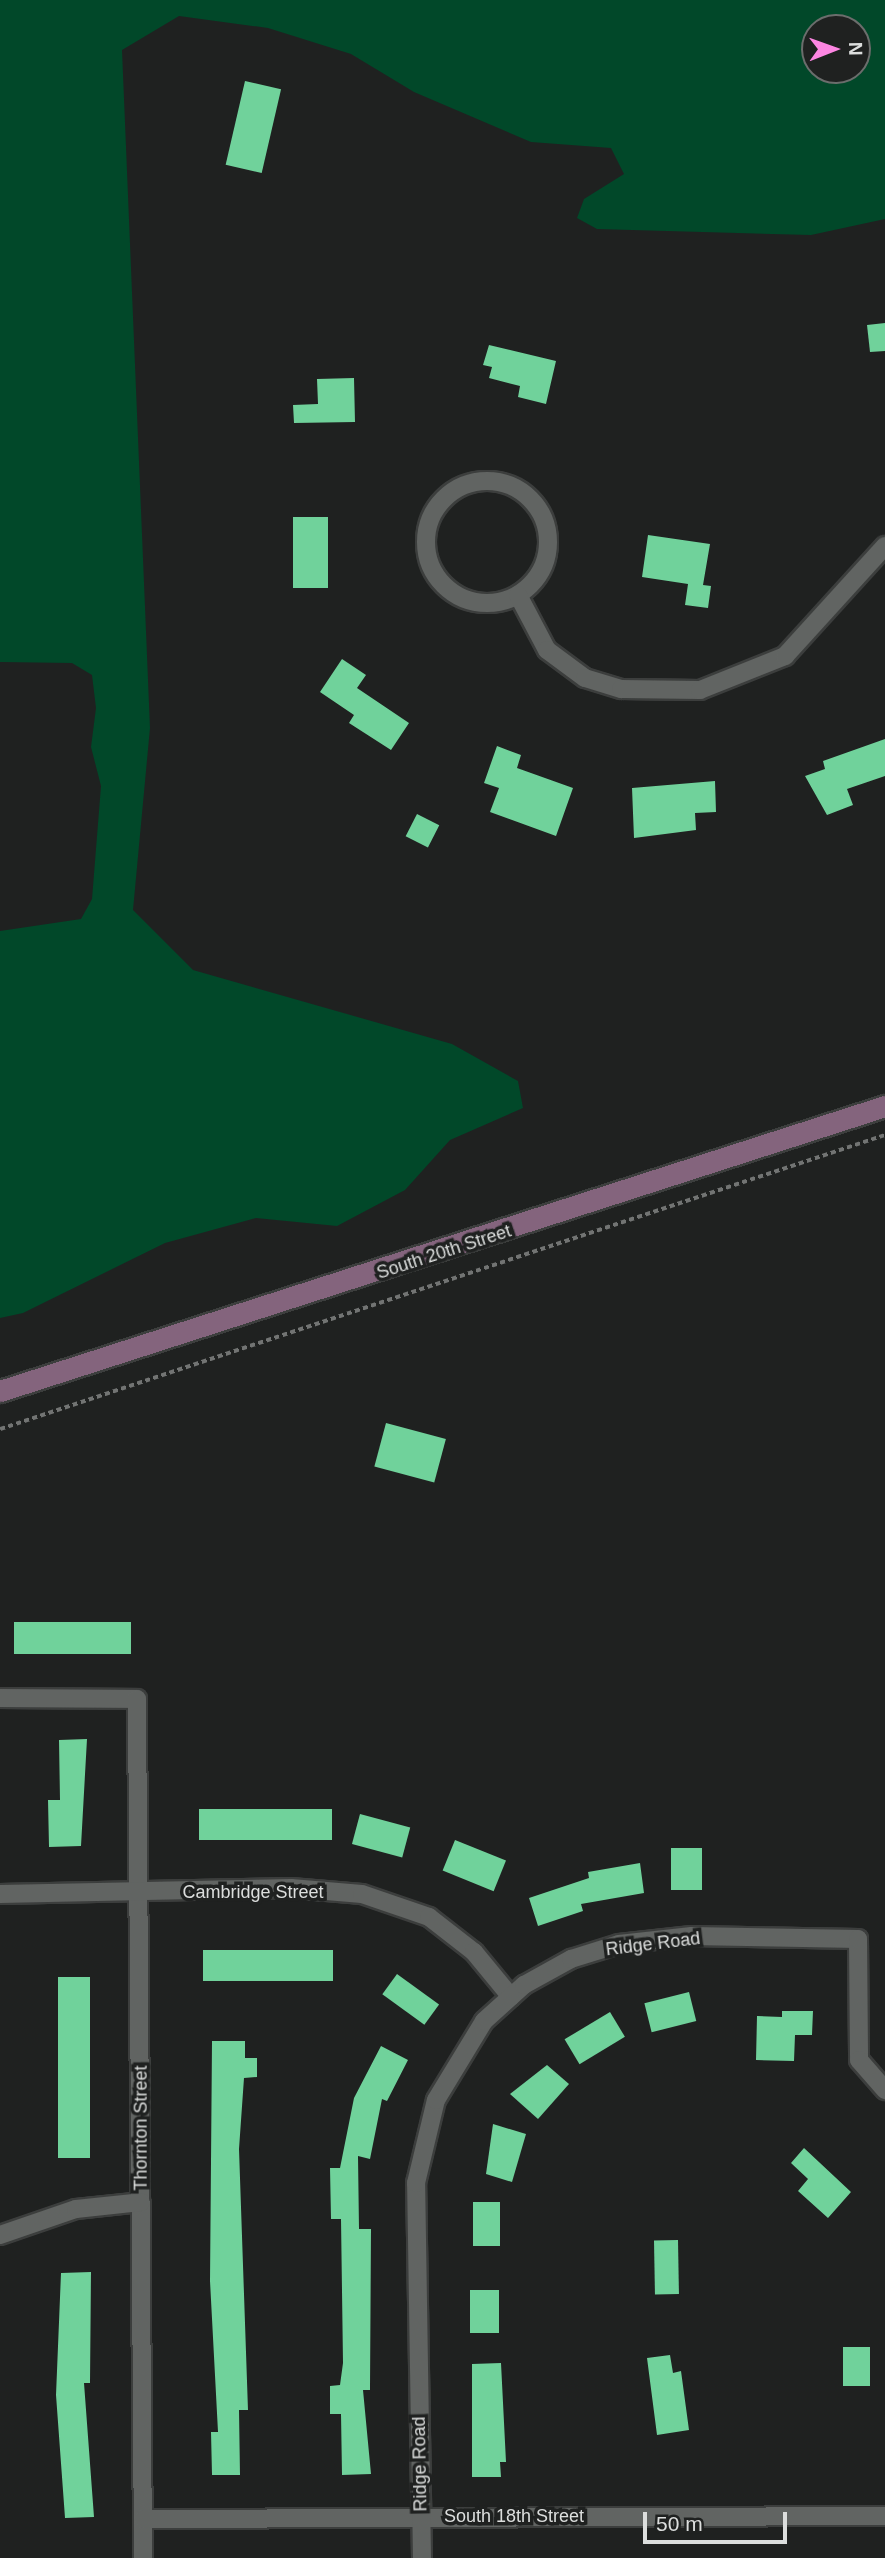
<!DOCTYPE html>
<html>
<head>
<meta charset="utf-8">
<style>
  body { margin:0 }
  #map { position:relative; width:885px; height:2558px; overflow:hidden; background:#1f2120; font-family:Helvetica,sans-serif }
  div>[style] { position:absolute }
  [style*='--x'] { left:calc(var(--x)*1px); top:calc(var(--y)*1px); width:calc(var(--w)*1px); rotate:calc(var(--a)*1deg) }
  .green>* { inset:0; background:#014829 }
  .building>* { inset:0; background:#70d29b; transform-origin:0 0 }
  .path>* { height:3.5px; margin-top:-1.75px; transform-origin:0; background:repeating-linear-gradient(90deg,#727473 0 5px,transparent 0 8.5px) }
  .roads { filter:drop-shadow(2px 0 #3c3e3d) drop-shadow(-2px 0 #3c3e3d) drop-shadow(0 2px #3c3e3d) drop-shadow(0 -2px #3c3e3d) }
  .street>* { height:18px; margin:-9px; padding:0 9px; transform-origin:9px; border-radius:9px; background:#616462 }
  .street>.ring { margin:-9px; padding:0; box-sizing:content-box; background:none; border:18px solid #616462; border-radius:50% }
  .secondary>* { height:21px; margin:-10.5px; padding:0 10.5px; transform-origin:10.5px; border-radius:10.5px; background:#84647d }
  span { translate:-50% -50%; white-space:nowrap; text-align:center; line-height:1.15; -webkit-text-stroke:7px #1f2120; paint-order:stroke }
  .street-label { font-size:18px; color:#dcdedd }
  .north { position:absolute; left:801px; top:14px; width:70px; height:70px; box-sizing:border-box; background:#1f2120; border:2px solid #6b6d6c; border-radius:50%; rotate:89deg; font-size:19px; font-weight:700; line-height:28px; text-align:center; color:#dcdedd }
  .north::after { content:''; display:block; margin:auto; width:24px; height:32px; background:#fd86e2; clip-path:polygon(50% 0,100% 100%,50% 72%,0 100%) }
  .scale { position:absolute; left:643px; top:2512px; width:144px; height:32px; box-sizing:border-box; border:4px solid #dcdedd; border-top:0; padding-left:9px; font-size:21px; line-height:24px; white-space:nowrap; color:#dcdedd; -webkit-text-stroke:5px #1f2120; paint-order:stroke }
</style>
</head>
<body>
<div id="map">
  <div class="green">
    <i style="clip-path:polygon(evenodd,0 0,885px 0,885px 219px,811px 235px,597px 229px,577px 218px,584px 199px,624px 174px,611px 148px,531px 142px,414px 92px,351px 54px,268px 28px,179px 16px,122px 50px,150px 728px,133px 910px,193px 970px,452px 1044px,518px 1081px,523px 1108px,450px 1140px,405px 1190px,337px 1226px,256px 1218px,165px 1243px,23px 1313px,0 1318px,0 931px,81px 919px,92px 899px,101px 786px,91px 747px,96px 708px,92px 675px,72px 663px,0 662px,0 0,815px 28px,857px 28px,857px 70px,815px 70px,815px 28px)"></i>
  </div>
  <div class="building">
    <i style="left:245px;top:81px;width:37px;height:86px;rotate:13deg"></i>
    <i style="clip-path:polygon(885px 323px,885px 351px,870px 352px,867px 325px)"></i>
    <i style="clip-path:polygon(489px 345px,556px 361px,546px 404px,518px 397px,520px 386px,489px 378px,492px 367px,483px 365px)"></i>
    <i style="clip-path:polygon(354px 378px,355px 422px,294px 423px,293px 405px,318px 404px,317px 379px)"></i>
    <i style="left:293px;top:517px;width:35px;height:71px"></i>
    <i style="clip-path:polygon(648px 535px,710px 544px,703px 585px,711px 586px,708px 608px,685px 605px,688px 584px,642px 577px)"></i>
    <i style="clip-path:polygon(342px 659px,366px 675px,357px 688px,409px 723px,391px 750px,349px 723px,354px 715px,320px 692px)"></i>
    <i style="clip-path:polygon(885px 739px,885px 776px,847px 789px,853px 805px,827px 815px,805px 776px,825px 769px,823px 761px)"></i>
    <i style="clip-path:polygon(497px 746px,521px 755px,517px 768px,573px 788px,556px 836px,490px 812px,499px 788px,484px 783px)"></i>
    <i style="clip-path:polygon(715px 781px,716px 812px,695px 813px,696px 830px,634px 838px,632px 788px)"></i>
    <i style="left:417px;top:814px;width:25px;height:25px;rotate:27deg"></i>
    <i style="left:386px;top:1423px;width:62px;height:45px;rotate:15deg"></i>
    <i style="left:14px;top:1622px;width:117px;height:32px"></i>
    <i style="clip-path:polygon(87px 1739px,81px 1846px,49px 1847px,48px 1800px,60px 1800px,59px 1740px)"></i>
    <i style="left:199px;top:1809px;width:133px;height:31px"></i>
    <i style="left:360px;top:1814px;width:52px;height:31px;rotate:15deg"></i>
    <i style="left:455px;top:1840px;width:55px;height:33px;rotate:22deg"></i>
    <i style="left:702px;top:1848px;width:42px;height:31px;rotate:90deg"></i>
    <i style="clip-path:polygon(640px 1863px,644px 1893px,581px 1904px,583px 1911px,538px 1926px,529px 1898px,589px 1878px,588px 1872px)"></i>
    <i style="left:333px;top:1950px;width:31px;height:130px;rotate:90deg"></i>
    <i style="left:397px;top:1974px;width:52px;height:25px;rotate:36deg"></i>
    <i style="left:90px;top:1977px;width:181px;height:32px;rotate:90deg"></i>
    <i style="left:689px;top:1992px;width:30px;height:46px;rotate:76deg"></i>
    <i style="clip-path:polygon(782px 2011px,813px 2011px,812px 2035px,795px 2035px,794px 2061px,756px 2060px,757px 2016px,782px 2017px)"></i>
    <i style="left:610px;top:2012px;width:29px;height:53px;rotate:59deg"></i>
    <i style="clip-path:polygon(212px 2041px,245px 2041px,245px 2058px,257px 2058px,257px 2077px,244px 2078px,239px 2149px,248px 2410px,239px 2410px,240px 2475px,212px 2475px,211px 2432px,218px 2432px,210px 2281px)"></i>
    <i style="clip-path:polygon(381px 2046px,408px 2060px,387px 2101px,382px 2099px,370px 2159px,358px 2156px,359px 2229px,371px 2229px,370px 2390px,363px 2390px,371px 2474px,342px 2475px,341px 2414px,330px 2414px,330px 2386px,340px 2385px,343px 2363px,341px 2219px,331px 2219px,330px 2168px,340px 2168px,354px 2098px)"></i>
    <i style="clip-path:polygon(547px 2065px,569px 2084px,538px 2119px,510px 2094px)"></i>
    <i style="clip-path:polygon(493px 2124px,526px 2134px,512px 2182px,486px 2174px)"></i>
    <i style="clip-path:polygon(804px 2148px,851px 2192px,828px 2218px,798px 2191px,808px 2179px,791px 2163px)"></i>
    <i style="left:473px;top:2202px;width:27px;height:44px"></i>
    <i style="left:678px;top:2240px;width:54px;height:24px;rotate:89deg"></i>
    <i style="clip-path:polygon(91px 2272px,90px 2383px,84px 2383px,94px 2517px,65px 2518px,56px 2395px,61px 2273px)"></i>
    <i style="left:470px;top:2290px;width:29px;height:43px"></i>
    <i style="left:870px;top:2347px;width:39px;height:27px;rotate:90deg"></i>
    <i style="clip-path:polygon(670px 2355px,673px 2373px,681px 2371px,689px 2430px,657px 2435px,647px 2358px)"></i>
    <i style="clip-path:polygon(501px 2363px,506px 2462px,500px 2462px,501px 2477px,472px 2477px,472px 2364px)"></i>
  </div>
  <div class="path">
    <i style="--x:0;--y:1429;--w:933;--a:-18.38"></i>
  </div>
  <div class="roads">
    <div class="street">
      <i class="ring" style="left:426px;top:481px;width:104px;height:104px"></i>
      <i style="--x:518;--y:595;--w:62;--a:62.2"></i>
      <i style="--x:547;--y:650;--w:47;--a:36.4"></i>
      <i style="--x:585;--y:678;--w:38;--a:17"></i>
      <i style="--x:621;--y:689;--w:79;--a:0.7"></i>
      <i style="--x:700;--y:690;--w:92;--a:-21.8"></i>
      <i style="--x:785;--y:656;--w:149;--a:-47.7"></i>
      <i style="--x:0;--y:1698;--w:137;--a:0.4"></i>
      <i style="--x:137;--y:1699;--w:859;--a:89.6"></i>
      <i style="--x:0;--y:1894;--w:291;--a:-1.2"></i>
      <i style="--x:291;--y:1888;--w:71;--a:4.8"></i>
      <i style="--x:362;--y:1894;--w:71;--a:18.9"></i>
      <i style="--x:429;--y:1917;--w:57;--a:37.9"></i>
      <i style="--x:474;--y:1952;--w:58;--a:50.6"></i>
      <i style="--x:0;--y:2235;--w:80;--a:-18.9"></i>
      <i style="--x:76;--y:2209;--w:65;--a:-6.1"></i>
      <i style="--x:143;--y:2519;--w:742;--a:-0.23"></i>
      <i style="--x:422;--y:2558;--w:375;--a:-90.9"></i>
      <i style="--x:416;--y:2183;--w:85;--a:-76.5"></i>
      <i style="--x:436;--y:2100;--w:92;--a:-58.7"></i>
      <i style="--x:484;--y:2021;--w:54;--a:-42"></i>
      <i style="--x:524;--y:1985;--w:54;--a:-29"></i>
      <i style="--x:571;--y:1959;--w:50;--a:-17.4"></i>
      <i style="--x:619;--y:1944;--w:73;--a:-6.3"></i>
      <i style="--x:692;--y:1936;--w:166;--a:1"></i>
      <i style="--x:858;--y:1939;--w:121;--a:89.5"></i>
      <i style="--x:859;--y:2060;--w:40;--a:49"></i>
    </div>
    <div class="secondary">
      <i style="--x:0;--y:1391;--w:930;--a:-17.85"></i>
    </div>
  </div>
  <div class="street-label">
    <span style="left:444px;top:1252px;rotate:-18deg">South 20th Street</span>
    <span style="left:253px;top:1892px">Cambridge Street</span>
    <span style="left:653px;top:1944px;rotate:-7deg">Ridge Road</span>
    <span style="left:141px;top:2128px;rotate:-90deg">Thornton Street</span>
    <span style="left:420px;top:2464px;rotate:-91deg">Ridge Road</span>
    <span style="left:514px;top:2516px">South 18th Street</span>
  </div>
  <div class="north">N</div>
  <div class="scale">50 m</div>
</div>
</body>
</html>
